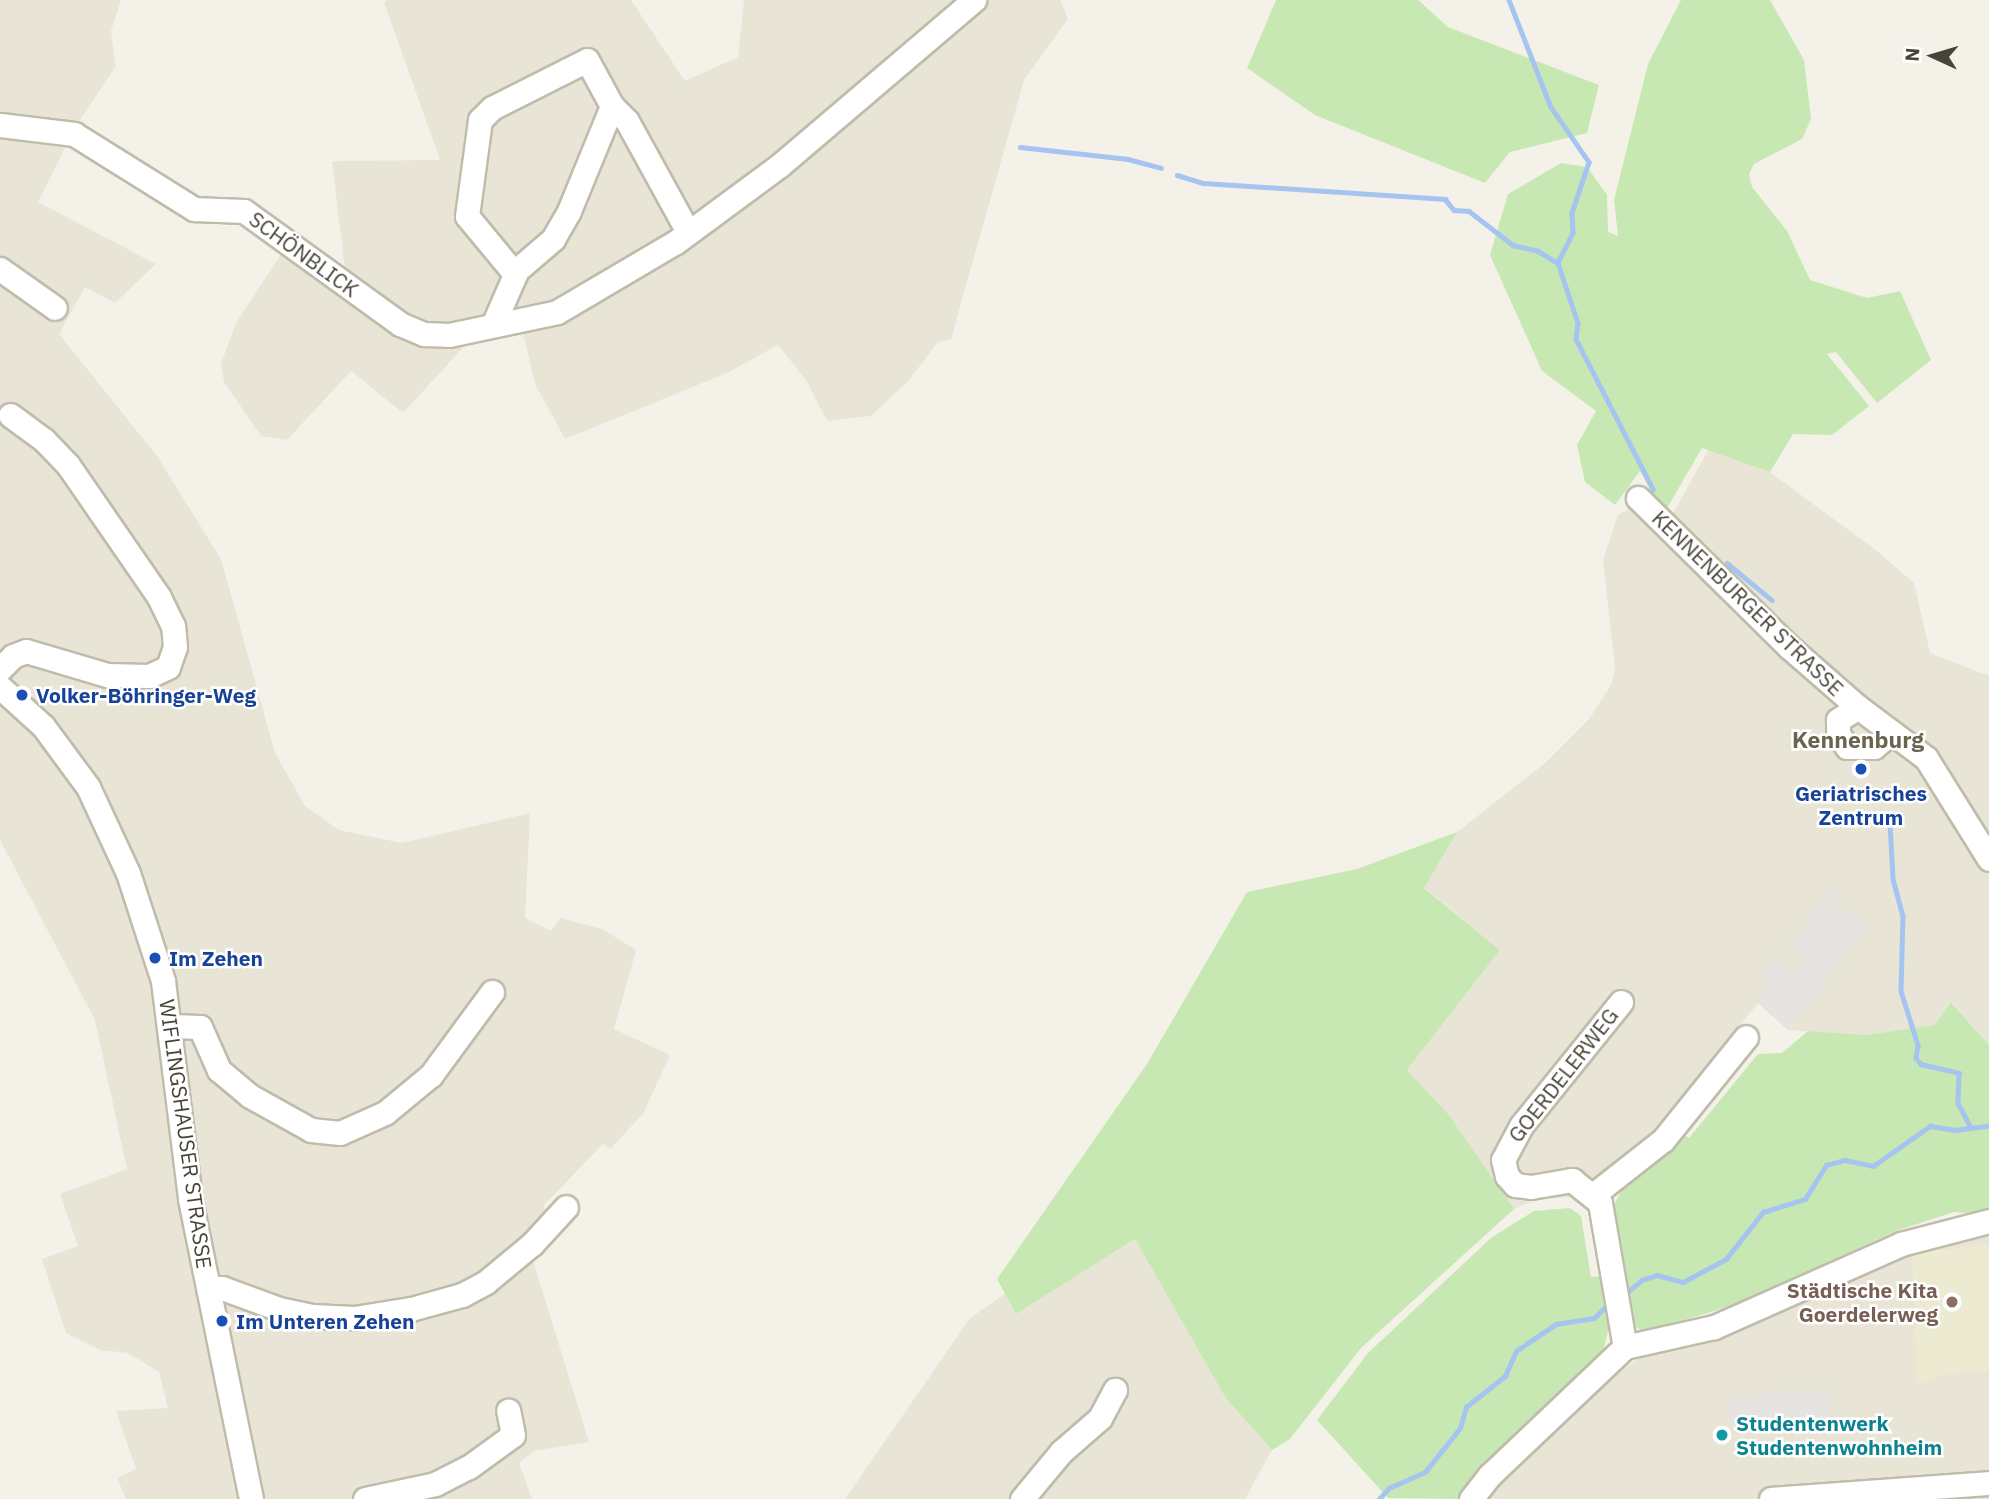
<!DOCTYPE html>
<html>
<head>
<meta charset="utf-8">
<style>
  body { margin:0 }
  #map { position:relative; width:1989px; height:1499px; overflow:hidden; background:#f4f2e8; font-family:"IBM Plex Sans",sans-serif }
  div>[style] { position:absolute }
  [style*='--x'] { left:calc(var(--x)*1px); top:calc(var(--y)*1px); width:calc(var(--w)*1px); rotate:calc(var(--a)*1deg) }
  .residential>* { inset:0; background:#e8e5d6 }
  .education>* { inset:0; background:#edead2 }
  .green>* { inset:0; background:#c7e8b2 }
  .parking>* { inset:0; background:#e5e4e0 }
  .stream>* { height:4.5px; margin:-2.25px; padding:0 2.25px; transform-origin:2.25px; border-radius:2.25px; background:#a5c5f0 }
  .roads { filter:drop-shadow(2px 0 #bfbcab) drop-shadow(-2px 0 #bfbcab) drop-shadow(0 2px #bfbcab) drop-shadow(0 -2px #bfbcab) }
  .minor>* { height:23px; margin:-11.5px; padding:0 11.5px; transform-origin:11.5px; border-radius:11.5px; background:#fff }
  .dots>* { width:19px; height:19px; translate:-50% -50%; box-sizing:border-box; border:4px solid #fff; border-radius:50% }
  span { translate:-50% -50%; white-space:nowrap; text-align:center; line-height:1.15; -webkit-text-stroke:5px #fff; paint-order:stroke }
  .street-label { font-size:21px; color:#474337 }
  .transit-label { font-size:21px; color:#164399; font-weight:700 }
  .left { translate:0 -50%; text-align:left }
  .education-label { font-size:21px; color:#785e54; font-weight:700 }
  .right { translate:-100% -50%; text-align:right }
  .culture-label { font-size:21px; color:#0d838f; font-weight:700 }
  .neighbourhood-label { font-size:23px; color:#6a634e; font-weight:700 }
  .north { position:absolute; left:1898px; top:21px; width:70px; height:70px; -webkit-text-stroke:5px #fff; paint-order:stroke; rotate:274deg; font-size:19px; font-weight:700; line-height:28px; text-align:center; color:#474337 }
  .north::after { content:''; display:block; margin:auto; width:24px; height:32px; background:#474337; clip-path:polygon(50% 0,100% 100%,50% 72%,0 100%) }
</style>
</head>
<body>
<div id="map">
  <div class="residential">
    <i style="clip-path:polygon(0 0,121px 0,111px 31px,116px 66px,76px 126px,38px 202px,156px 264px,115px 303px,85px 287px,59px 334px,157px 456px,221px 559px,275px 753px,305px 806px,339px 830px,402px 843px,530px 813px,525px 918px,551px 931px,560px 918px,602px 929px,636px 950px,614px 1029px,670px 1055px,643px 1114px,610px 1149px,603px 1144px,544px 1205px,546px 1219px,531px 1254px,589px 1442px,534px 1451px,519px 1463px,532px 1499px,126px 1499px,117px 1478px,136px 1469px,116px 1411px,168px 1408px,159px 1372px,128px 1353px,100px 1350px,66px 1333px,42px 1259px,78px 1246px,60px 1194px,127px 1169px,95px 1020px,0 840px)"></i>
    <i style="clip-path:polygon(388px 0,631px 0,685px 81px,738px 57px,744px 0,1060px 0,1068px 19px,1024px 80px,951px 339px,938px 342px,909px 380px,871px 416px,827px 421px,806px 380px,778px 345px,727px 373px,565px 439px,535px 384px,519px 315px,469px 341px,403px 413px,351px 371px,287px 440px,261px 436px,224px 382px,221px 364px,236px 323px,287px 245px,346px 277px,332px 161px,440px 160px,384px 2px)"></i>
    <i style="clip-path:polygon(1709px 449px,1770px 472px,1877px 551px,1914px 583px,1930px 653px,1989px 676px,1989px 1045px,1952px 1002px,1936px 1025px,1866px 1035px,1788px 1030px,1758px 1003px,1654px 1137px,1599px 1184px,1573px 1197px,1538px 1199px,1514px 1209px,1449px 1115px,1407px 1070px,1500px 950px,1424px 887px,1457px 832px,1544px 764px,1590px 718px,1611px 685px,1615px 669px,1603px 560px,1618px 515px,1633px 506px,1664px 529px)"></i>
    <i style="clip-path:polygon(1989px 1230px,1989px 1499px,1484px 1499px,1593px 1392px,1642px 1356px,1736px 1330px,1911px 1250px)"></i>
    <i style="clip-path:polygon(1135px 1239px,1225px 1397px,1272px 1450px,1245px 1499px,845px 1499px,970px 1318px,1005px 1294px,1016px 1314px)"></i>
  </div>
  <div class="education">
    <i style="clip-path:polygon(1989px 1243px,1989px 1371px,1949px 1373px,1917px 1383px,1912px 1250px,1950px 1250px)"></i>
  </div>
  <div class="green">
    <i style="clip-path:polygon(1276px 0,1418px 0,1448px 27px,1599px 85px,1587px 133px,1510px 152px,1485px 183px,1315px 115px,1247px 68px)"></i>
    <i style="clip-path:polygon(1681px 0,1770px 0,1804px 60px,1811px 119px,1802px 139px,1754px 164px,1749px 174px,1752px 187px,1787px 231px,1810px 280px,1867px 298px,1900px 291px,1931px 360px,1877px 403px,1836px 352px,1827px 354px,1869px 406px,1832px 435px,1793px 434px,1770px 472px,1702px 448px,1663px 515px,1640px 471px,1615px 505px,1585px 482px,1577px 445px,1596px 411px,1542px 371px,1490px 255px,1508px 194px,1561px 163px,1587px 167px,1607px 195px,1608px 232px,1618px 236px,1614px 200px,1648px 64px)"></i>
    <i style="clip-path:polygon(1457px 832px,1424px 888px,1500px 950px,1407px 1070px,1449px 1115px,1514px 1209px,1361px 1348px,1290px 1439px,1272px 1450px,1225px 1397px,1135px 1239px,1016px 1314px,997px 1279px,1147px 1064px,1247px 892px,1357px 869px)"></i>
    <i style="clip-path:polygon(1951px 1002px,1989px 1045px,1989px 1215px,1954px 1212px,1896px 1231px,1731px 1306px,1644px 1332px,1636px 1327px,1614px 1204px,1625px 1185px,1680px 1132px,1689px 1138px,1758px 1054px,1782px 1053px,1808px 1031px,1866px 1035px,1935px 1025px)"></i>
    <i style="clip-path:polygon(1570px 1208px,1581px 1216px,1591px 1277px,1605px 1276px,1611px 1319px,1603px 1351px,1487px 1462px,1461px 1499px,1388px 1498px,1317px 1420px,1368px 1353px,1492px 1237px,1534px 1211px)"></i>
  </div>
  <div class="parking">
    <i style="clip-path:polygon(1833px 889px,1839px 894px,1834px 902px,1866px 927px,1788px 1030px,1758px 1003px,1771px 986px,1760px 977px,1774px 958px,1795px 973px,1804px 960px,1787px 946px)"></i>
    <i style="clip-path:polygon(1784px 1391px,1827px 1391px,1829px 1417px,1792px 1420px,1790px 1411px,1788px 1421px,1729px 1425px,1730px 1398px)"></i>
  </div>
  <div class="stream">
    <i style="--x:1509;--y:0;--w:115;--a:68.6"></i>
    <i style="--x:1551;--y:107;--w:67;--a:55.4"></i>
    <i style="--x:1589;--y:162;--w:54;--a:108.4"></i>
    <i style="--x:1572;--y:213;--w:20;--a:87"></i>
    <i style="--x:1573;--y:233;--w:34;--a:117"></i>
    <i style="--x:1558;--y:263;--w:63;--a:71.6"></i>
    <i style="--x:1578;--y:323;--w:16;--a:97"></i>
    <i style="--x:1576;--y:339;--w:169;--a:62.8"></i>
    <i style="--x:1020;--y:147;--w:109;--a:6.3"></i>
    <i style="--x:1128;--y:159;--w:34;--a:15"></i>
    <i style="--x:1177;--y:175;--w:28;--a:17"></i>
    <i style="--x:1204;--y:183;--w:242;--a:3.8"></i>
    <i style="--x:1445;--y:199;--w:14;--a:51"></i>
    <i style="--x:1454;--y:210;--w:15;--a:4"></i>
    <i style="--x:1469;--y:211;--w:56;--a:37.7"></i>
    <i style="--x:1513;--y:245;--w:26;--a:13"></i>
    <i style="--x:1538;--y:251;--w:23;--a:31"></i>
    <i style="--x:1727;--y:563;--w:58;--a:39.4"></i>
    <i style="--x:1890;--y:823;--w:56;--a:86.9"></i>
    <i style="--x:1893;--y:879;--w:38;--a:75"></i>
    <i style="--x:1903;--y:916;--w:75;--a:91.5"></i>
    <i style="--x:1901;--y:991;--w:57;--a:72.5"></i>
    <i style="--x:1918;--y:1045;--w:13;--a:99"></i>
    <i style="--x:1916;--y:1058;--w:8;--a:50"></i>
    <i style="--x:1921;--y:1064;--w:39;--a:13"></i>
    <i style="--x:1959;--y:1073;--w:30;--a:92"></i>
    <i style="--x:1958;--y:1103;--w:26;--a:62"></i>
    <i style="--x:1624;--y:1295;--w:23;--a:-40"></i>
    <i style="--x:1642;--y:1280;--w:16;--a:-18"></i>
    <i style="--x:1657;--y:1275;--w:27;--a:15"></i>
    <i style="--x:1683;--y:1282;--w:49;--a:-28.1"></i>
    <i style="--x:1726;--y:1259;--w:60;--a:-51.8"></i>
    <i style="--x:1763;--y:1212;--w:44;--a:-17.2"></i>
    <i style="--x:1805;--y:1199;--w:40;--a:-58"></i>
    <i style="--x:1826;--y:1165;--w:20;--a:-15"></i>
    <i style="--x:1845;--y:1160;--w:29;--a:12"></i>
    <i style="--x:1873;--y:1166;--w:70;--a:-35.1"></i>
    <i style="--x:1930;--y:1126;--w:24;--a:9"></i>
    <i style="--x:1954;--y:1130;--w:35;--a:-7"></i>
    <i style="--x:1379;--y:1499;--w:15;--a:-48"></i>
    <i style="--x:1389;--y:1488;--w:39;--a:-24"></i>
    <i style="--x:1425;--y:1472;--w:56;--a:-51.5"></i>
    <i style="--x:1460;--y:1428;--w:22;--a:-74"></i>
    <i style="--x:1466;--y:1407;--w:50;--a:-38.5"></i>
    <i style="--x:1505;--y:1376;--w:27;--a:-66"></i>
    <i style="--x:1516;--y:1351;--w:48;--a:-34"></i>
    <i style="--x:1556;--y:1324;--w:38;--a:-9"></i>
    <i style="--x:1594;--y:1318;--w:23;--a:-45"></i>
  </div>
  <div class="roads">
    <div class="minor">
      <i style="--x:0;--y:125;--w:75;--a:6.9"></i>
      <i style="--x:74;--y:134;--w:142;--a:32"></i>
      <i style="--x:194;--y:209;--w:50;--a:2.3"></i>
      <i style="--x:244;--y:211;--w:193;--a:35.9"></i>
      <i style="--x:400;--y:324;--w:26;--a:23"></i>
      <i style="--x:424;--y:334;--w:25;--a:2"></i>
      <i style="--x:449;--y:335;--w:110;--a:-12"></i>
      <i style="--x:557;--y:312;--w:138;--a:-30.5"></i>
      <i style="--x:676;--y:242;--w:129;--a:-36.5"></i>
      <i style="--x:780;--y:165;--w:255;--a:-40.4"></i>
      <i style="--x:0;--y:269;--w:67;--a:35.3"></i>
      <i style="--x:515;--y:274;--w:75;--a:-129.6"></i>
      <i style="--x:467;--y:216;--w:97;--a:-82.3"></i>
      <i style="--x:480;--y:120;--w:17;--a:-45"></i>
      <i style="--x:492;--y:108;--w:106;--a:-26.8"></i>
      <i style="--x:587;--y:60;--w:52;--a:61.5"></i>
      <i style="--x:612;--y:106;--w:21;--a:45"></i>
      <i style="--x:627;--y:121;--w:127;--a:61.2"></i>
      <i style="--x:493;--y:325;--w:60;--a:-66.4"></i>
      <i style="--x:517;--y:270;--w:48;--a:-40.7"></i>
      <i style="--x:553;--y:239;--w:32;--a:-60"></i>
      <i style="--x:569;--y:211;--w:113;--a:-67.7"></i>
      <i style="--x:1638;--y:498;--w:211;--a:44.6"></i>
      <i style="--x:1788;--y:646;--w:93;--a:41.1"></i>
      <i style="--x:1858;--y:707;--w:85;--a:36.9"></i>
      <i style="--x:1926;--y:758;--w:119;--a:58"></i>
      <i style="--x:0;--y:669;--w:18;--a:-45"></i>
      <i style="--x:13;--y:656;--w:14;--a:-21"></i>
      <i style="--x:26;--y:651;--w:84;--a:16.5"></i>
      <i style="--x:107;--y:675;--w:42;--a:1.4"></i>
      <i style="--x:149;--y:676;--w:21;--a:-25"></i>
      <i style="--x:168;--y:667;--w:21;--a:-71"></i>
      <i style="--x:175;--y:647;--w:21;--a:-95"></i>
      <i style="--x:173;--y:626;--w:32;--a:-116"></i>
      <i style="--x:159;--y:597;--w:160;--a:-124.6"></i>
      <i style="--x:68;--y:465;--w:35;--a:-134"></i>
      <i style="--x:44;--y:440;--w:42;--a:-143.7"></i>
      <i style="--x:0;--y:687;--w:58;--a:42.2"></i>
      <i style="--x:43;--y:726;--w:76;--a:53.6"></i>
      <i style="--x:88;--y:787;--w:95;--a:65.1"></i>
      <i style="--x:128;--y:873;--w:114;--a:72"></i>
      <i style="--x:163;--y:981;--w:220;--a:82.9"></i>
      <i style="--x:190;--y:1199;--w:306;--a:78.5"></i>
      <i style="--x:1858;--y:707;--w:24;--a:147"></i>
      <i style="--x:1838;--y:720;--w:14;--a:90"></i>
      <i style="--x:1838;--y:734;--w:16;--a:55"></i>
      <i style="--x:1847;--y:747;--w:27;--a:0"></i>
      <i style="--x:1874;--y:747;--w:23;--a:-40"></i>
      <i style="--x:1621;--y:1002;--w:159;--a:128.9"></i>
      <i style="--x:1521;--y:1126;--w:38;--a:118"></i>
      <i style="--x:1503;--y:1160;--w:16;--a:76"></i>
      <i style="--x:1507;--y:1176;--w:12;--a:48"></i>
      <i style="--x:1515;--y:1185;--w:16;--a:7"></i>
      <i style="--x:1531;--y:1187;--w:42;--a:-9.7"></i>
      <i style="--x:1572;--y:1180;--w:36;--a:39"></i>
      <i style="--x:1600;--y:1203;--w:146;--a:80.2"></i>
      <i style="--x:171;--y:1026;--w:29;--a:2"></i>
      <i style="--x:200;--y:1027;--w:47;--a:66.2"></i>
      <i style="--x:219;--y:1070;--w:40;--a:40"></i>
      <i style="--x:250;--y:1096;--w:70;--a:29.1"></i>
      <i style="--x:311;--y:1130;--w:29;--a:6"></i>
      <i style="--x:340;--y:1133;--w:49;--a:-24"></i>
      <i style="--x:385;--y:1113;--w:60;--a:-39.6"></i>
      <i style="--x:431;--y:1075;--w:103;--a:-53.7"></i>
      <i style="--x:1593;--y:1195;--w:89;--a:-38.2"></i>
      <i style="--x:1663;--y:1140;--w:132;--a:-51.1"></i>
      <i style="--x:208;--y:1288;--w:14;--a:0"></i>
      <i style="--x:222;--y:1288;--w:61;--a:20.2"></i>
      <i style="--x:279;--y:1309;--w:34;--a:12"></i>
      <i style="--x:312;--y:1316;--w:42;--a:2.7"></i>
      <i style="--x:354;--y:1318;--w:58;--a:-9"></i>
      <i style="--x:411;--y:1309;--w:53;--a:-15.4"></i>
      <i style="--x:462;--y:1295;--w:27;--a:-28"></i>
      <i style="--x:486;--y:1282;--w:60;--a:-39.6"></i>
      <i style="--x:532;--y:1244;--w:50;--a:-47.4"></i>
      <i style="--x:365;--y:1499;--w:72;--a:-12.1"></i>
      <i style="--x:435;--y:1484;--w:38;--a:-27"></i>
      <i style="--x:469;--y:1467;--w:54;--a:-36"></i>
      <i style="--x:513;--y:1435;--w:25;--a:-101"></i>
      <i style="--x:1022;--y:1499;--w:61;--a:-50.3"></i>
      <i style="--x:1061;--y:1452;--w:52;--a:-41.1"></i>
      <i style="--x:1100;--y:1418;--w:32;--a:-62"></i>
      <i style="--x:1471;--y:1499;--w:31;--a:-52"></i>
      <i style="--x:1490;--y:1475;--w:186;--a:-43.5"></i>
      <i style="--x:1625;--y:1347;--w:91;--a:-12.7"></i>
      <i style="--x:1714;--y:1327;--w:205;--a:-23.9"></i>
      <i style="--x:1901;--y:1244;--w:91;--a:-14.6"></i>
      <i style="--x:1771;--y:1499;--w:219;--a:-4.2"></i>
    </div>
  </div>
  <div class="dots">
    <i style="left:22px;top:695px;background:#1a4fb4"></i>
    <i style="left:1861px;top:769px;background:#1a4fb4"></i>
    <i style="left:155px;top:958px;background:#1a4fb4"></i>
    <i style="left:1952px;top:1302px;background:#8d6e63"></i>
    <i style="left:222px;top:1321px;background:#1a4fb4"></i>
    <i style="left:1722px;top:1435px;background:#0f9aa8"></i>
  </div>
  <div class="street-label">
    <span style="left:304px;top:254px;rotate:36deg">SCHÖNBLICK</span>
    <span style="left:1748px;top:603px;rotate:44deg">KENNENBURGER STRASSE</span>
    <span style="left:1563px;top:1075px;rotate:-52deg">GOERDELERWEG</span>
    <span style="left:186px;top:1134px;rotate:82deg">WIFLINGSHAUSER STRASSE</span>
  </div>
  <div class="transit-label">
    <span class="left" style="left:36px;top:695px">Volker-Böhringer-Weg</span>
    <span style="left:1861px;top:805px">Geriatrisches<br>Zentrum</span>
    <span class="left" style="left:169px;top:958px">Im Zehen</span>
    <span class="left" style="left:236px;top:1321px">Im Unteren Zehen</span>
  </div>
  <div class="education-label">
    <span class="right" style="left:1938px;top:1302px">Städtische Kita<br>Goerdelerweg</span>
  </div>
  <div class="culture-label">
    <span class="left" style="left:1736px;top:1435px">Studentenwerk<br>Studentenwohnheim</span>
  </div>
  <div class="neighbourhood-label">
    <span style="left:1858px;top:739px">Kennenburg</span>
  </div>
  <div class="north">N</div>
</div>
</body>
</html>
